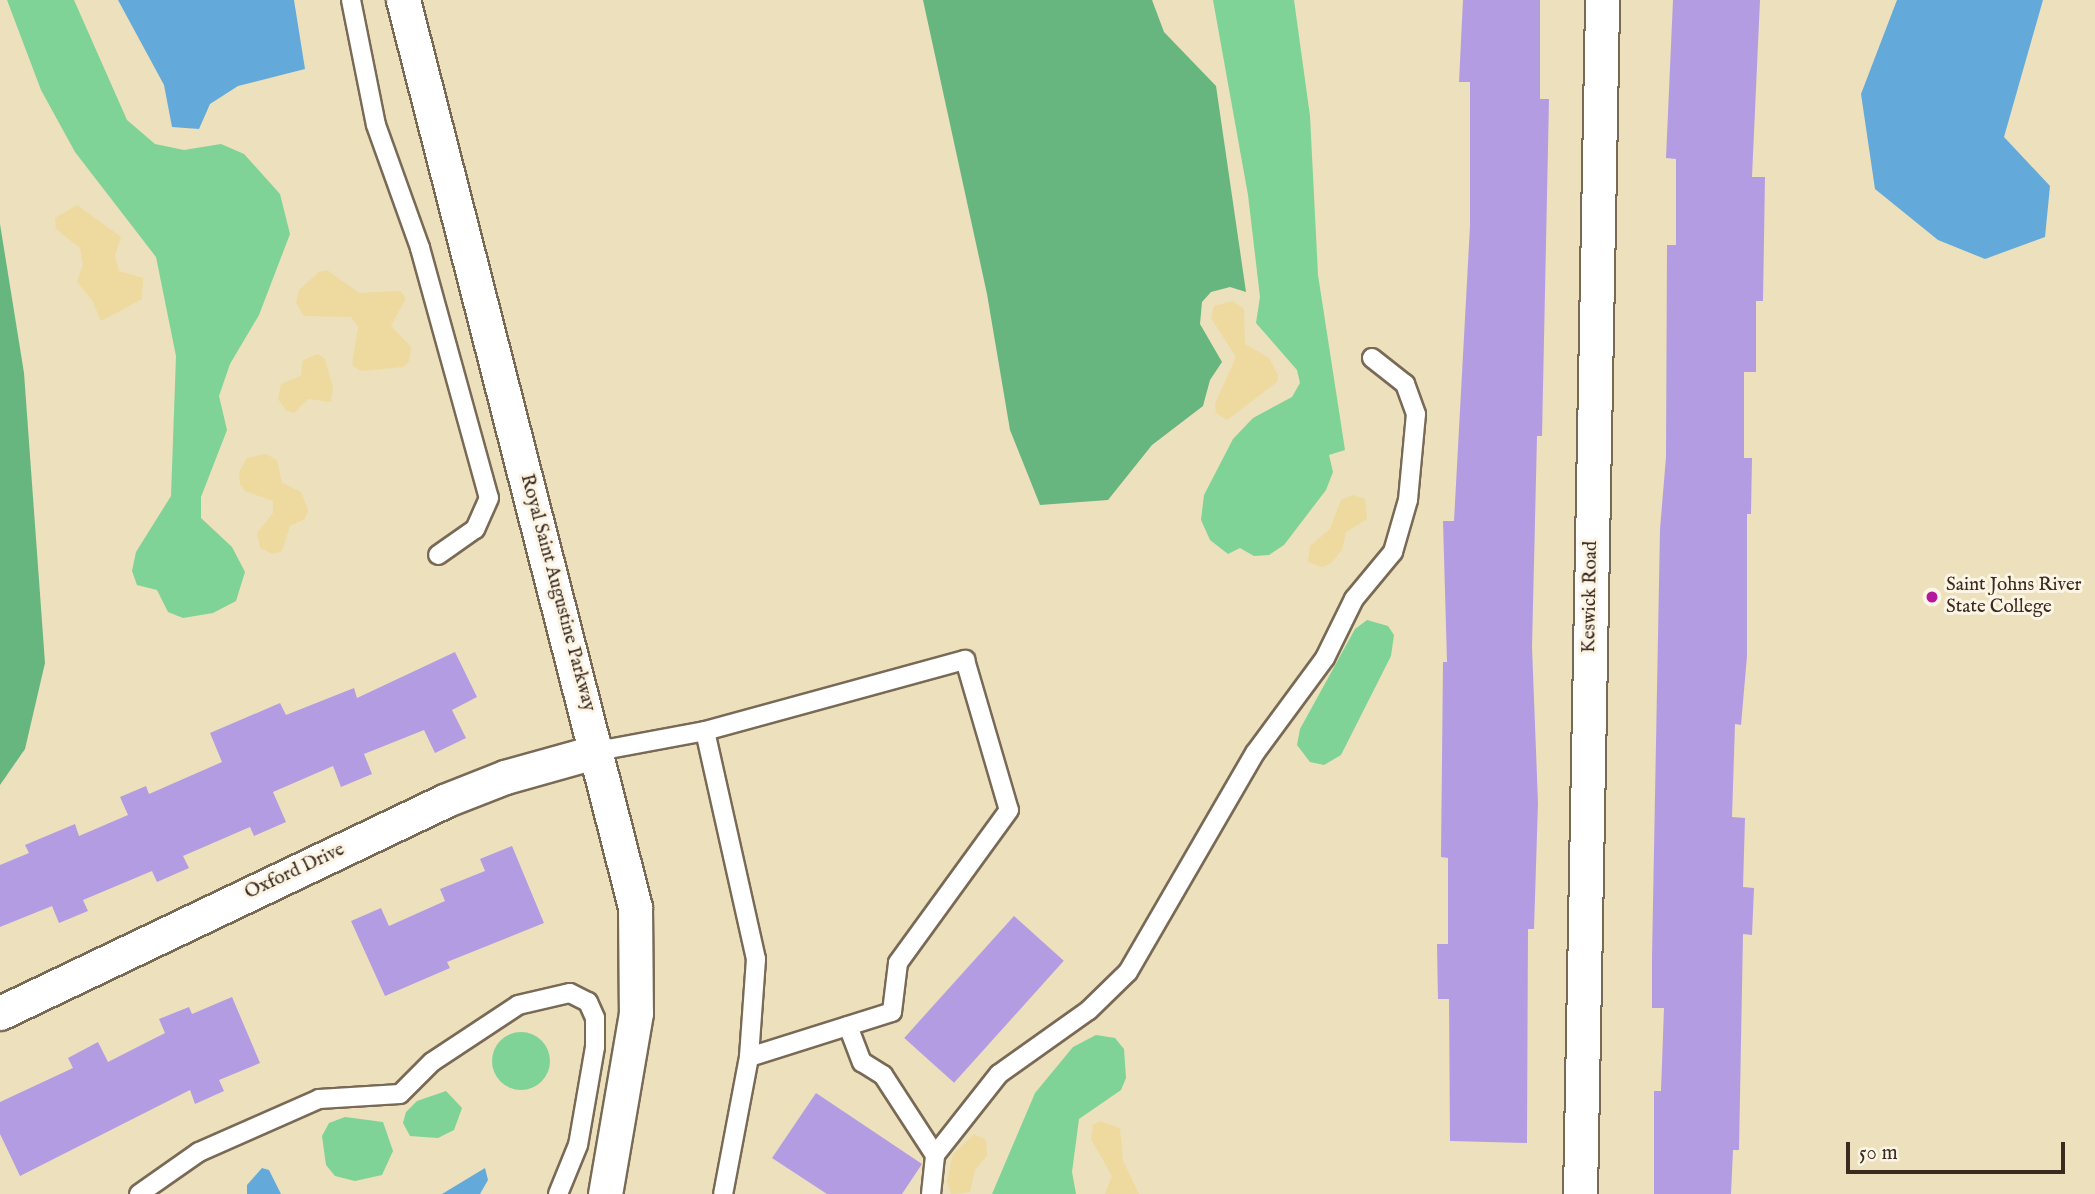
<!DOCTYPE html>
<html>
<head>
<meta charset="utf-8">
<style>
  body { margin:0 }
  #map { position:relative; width:2095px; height:1194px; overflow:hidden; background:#ece0bd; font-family:"IM FELL English",serif }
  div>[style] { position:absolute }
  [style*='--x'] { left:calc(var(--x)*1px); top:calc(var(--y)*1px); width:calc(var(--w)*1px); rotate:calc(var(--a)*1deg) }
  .green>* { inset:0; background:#7fd396 }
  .round { border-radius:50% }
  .forest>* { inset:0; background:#67b57f }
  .sand>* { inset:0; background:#eeda9e }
  .water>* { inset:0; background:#63aada }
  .building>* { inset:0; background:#b49ce2; transform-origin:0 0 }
  .roads { filter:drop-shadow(2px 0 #796a56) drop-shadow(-2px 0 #796a56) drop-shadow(0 2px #796a56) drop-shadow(0 -2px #796a56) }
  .lane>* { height:18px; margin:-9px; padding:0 9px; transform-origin:9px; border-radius:9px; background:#fff }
  .street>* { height:33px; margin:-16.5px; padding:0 16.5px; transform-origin:16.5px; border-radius:16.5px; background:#fff }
  .dots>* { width:19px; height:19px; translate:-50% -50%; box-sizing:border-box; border:4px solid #fcf5e5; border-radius:50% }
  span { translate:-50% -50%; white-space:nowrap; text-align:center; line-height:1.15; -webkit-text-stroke:6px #fcf5e5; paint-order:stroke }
  .poi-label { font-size:19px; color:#3b2a1e }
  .left { translate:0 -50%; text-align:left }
  .street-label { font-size:19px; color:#3b2a1e }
  .scale { position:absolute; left:1846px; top:1142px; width:219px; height:32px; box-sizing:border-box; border:4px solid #3b2a1e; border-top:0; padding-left:9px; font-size:21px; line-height:24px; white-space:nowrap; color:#3b2a1e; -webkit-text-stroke:5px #fcf5e5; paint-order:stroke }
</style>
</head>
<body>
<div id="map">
  <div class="green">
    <i style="clip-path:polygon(7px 0,74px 0,127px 120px,155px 144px,184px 150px,221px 144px,244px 154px,280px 194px,290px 234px,259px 315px,230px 364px,219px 396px,227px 430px,201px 497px,201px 518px,232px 547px,245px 572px,236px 601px,213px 613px,183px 618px,168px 612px,157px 590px,137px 585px,132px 571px,136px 552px,171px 496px,176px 356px,156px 257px,75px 152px,41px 90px)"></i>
    <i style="clip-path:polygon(1213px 0,1294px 0,1310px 116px,1318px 275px,1345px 450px,1329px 455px,1333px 472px,1326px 490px,1284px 545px,1269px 555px,1254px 556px,1240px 548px,1228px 554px,1210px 540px,1201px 520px,1204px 495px,1233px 439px,1253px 418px,1292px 397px,1300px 383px,1297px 370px,1256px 323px,1260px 297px,1248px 195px)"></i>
    <i style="clip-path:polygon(1367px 620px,1388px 626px,1394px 635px,1391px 656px,1341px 755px,1324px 765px,1310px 762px,1297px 745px,1300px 729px,1355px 629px)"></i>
    <i class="round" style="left:492px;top:1032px;width:58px;height:58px"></i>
    <i style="clip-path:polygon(1096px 1035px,1115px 1038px,1124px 1049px,1126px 1078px,1121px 1090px,1079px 1119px,1072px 1172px,1076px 1194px,992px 1194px,1035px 1093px,1073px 1047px)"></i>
    <i style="clip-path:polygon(446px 1091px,462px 1108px,454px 1130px,438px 1138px,410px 1136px,403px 1123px,406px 1112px,417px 1101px)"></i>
    <i style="clip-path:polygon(345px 1117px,383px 1122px,393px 1151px,382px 1175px,355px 1181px,335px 1176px,326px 1165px,322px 1136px,329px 1123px)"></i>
  </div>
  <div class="forest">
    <i style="clip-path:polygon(923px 0,1152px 0,1164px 32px,1216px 86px,1246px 292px,1230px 287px,1211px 292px,1202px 302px,1200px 324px,1222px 362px,1210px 380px,1203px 406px,1152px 445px,1108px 500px,1040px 505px,1010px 430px,987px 294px)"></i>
    <i style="clip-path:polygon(0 224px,24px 373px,45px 663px,25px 749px,0 785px)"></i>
  </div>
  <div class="sand">
    <i style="clip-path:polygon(77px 205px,121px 237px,115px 256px,119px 271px,143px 278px,142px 299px,101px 321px,92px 300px,77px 282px,83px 264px,80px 248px,56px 229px,55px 218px)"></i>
    <i style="clip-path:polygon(327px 270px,359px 293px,400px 291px,406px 298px,391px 326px,411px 347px,409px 362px,403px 367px,361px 371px,352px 365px,358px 327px,351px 317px,304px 316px,296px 303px,299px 290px,319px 272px)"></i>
    <i style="clip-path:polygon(1233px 301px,1244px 309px,1245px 344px,1269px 358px,1278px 375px,1277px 382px,1227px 420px,1216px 413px,1215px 404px,1236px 357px,1211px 318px,1214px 306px)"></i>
    <i style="clip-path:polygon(318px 354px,325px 359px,333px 387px,331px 402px,308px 399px,294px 413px,287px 411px,278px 399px,281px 384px,301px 376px,303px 360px)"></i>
    <i style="clip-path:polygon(266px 454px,277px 460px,282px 483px,301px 492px,308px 510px,305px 519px,290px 526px,282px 551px,273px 554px,260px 548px,257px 533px,273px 513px,273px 501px,245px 491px,240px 484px,239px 472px,247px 458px)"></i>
    <i style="clip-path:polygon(1353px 495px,1365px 499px,1367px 519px,1346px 532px,1342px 550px,1331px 563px,1322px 567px,1308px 562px,1310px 546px,1330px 529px,1341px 500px)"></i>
    <i style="clip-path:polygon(1100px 1121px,1120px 1128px,1123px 1161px,1139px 1194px,1105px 1194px,1112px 1176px,1091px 1139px,1093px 1125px)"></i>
    <i style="clip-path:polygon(974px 1134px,986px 1140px,987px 1156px,975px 1170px,970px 1192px,951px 1194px,947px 1182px,953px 1154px)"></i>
  </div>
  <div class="water">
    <i style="clip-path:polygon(118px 0,294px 0,305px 69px,238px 86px,210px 104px,199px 129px,172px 127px,164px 85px)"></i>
    <i style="clip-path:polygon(1897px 0,2043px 0,2004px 137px,2050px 186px,2045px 237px,1985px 259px,1938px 240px,1875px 189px,1861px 94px)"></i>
    <i style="clip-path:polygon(262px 1168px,269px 1170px,281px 1194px,247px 1194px,247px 1185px)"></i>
    <i style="clip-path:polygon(485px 1168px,488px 1180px,480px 1194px,442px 1194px)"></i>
  </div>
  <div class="building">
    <i style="clip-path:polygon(1463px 0,1540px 0,1540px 99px,1549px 99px,1542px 436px,1537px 436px,1532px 647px,1538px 803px,1534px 929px,1528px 929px,1527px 1143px,1450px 1141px,1449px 999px,1438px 999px,1437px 944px,1448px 944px,1448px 858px,1441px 857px,1443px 662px,1447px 662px,1443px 521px,1454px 521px,1470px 226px,1470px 82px,1459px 82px)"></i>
    <i style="clip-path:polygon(1673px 0,1760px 0,1752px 177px,1765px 177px,1763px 301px,1756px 301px,1756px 372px,1744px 372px,1744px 458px,1752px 458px,1751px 514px,1747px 514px,1747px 656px,1741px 725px,1735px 724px,1732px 817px,1745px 818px,1743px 887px,1754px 888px,1752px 935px,1743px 934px,1739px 1150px,1733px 1150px,1731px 1194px,1654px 1194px,1654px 1091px,1661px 1091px,1664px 1008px,1652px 1008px,1652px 957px,1660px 529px,1666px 457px,1667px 245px,1676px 245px,1676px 159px,1666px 158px)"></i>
    <i style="clip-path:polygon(455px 652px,477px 697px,452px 710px,466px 738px,435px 753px,424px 730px,364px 754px,372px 774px,341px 787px,333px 766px,273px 792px,286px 822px,254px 836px,250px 827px,183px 856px,189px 868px,157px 882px,152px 871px,83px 900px,88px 911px,59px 923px,52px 906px,0 927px,0 865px,29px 853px,25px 845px,75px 824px,79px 836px,128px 815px,120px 797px,146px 786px,149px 794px,222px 762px,210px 733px,280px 703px,286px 715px,354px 688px,357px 698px)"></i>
    <i style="clip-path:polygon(512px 846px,544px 923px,447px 962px,450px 968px,385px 996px,351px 921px,381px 908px,389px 926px,445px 901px,440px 889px,485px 871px,480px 859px)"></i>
    <i style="left:1014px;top:916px;width:67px;height:164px;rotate:42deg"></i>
    <i style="clip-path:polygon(232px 997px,260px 1063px,219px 1080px,224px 1091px,195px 1104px,190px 1090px,20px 1176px,0 1134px,0 1102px,73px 1068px,68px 1058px,98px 1042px,108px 1062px,165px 1033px,159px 1019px,189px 1007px,192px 1014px)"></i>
    <i style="clip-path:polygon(816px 1093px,922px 1164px,902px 1194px,827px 1194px,772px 1158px)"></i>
  </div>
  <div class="roads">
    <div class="lane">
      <i style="--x:351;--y:0;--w:127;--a:78.7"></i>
      <i style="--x:376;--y:125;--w:131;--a:70.3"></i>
      <i style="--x:420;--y:248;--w:259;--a:74.6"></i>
      <i style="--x:489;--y:498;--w:34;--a:114"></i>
      <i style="--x:475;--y:529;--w:45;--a:144.9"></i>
      <i style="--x:705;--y:731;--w:270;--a:-15.3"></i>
      <i style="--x:965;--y:660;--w:156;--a:73.7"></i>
      <i style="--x:1009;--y:810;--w:189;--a:126"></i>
      <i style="--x:898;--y:963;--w:49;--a:97"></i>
      <i style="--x:892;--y:1012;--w:150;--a:162.5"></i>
      <i style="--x:598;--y:751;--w:109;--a:-10.6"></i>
      <i style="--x:705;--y:731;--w:234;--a:77.4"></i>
      <i style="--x:756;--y:959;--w:98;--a:94.1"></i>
      <i style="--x:749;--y:1057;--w:139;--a:100.7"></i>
      <i style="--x:848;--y:1026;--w:39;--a:69"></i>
      <i style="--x:862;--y:1062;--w:25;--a:32"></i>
      <i style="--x:883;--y:1075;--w:95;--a:57"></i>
      <i style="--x:139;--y:1194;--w:73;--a:-35"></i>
      <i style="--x:199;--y:1152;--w:131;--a:-23.8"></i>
      <i style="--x:319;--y:1099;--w:81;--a:-3.5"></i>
      <i style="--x:400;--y:1094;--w:45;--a:-45"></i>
      <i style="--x:432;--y:1062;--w:103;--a:-33.5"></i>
      <i style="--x:518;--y:1005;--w:53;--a:-13"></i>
      <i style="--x:570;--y:993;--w:20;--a:27"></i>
      <i style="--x:588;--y:1002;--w:17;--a:66"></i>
      <i style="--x:595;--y:1018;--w:29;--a:90"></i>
      <i style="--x:595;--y:1047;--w:99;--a:99.8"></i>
      <i style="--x:578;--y:1145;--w:53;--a:112.2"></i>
      <i style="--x:931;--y:1194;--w:39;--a:-84"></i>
      <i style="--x:935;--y:1155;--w:103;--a:-51.7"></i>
      <i style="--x:999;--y:1074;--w:110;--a:-35.4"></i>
      <i style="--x:1089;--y:1010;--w:54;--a:-44.3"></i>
      <i style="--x:1128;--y:972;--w:253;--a:-59.9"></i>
      <i style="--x:1255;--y:753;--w:118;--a:-53.6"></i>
      <i style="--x:1325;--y:658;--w:66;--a:-63.8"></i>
      <i style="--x:1354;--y:599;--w:61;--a:-50.3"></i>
      <i style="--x:1393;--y:552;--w:54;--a:-73.9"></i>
      <i style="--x:1408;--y:500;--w:86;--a:-84.7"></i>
      <i style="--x:1416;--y:414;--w:32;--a:-110"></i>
      <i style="--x:1405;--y:384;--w:42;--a:-141.8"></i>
    </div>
    <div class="street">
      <i style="--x:403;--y:0;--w:936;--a:75.65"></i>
      <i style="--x:635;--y:907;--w:106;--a:89.5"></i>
      <i style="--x:636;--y:1013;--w:184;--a:99.7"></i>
      <i style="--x:0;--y:1013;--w:492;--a:-25.5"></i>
      <i style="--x:444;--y:801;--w:66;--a:-21.5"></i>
      <i style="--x:505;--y:777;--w:97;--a:-15.6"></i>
      <i style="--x:1580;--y:1194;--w:1194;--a:-88.94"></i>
    </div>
  </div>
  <div class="dots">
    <i style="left:1932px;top:597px;background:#b5179e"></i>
  </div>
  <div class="poi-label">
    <span class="left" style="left:1946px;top:597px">Saint Johns River<br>State College</span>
  </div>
  <div class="street-label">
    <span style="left:557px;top:593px;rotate:75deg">Royal Saint Augustine Parkway</span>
    <span style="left:1591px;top:597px;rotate:-89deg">Keswick Road</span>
    <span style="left:295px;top:872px;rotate:-25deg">Oxford Drive</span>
  </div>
  <div class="scale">50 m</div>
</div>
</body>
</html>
